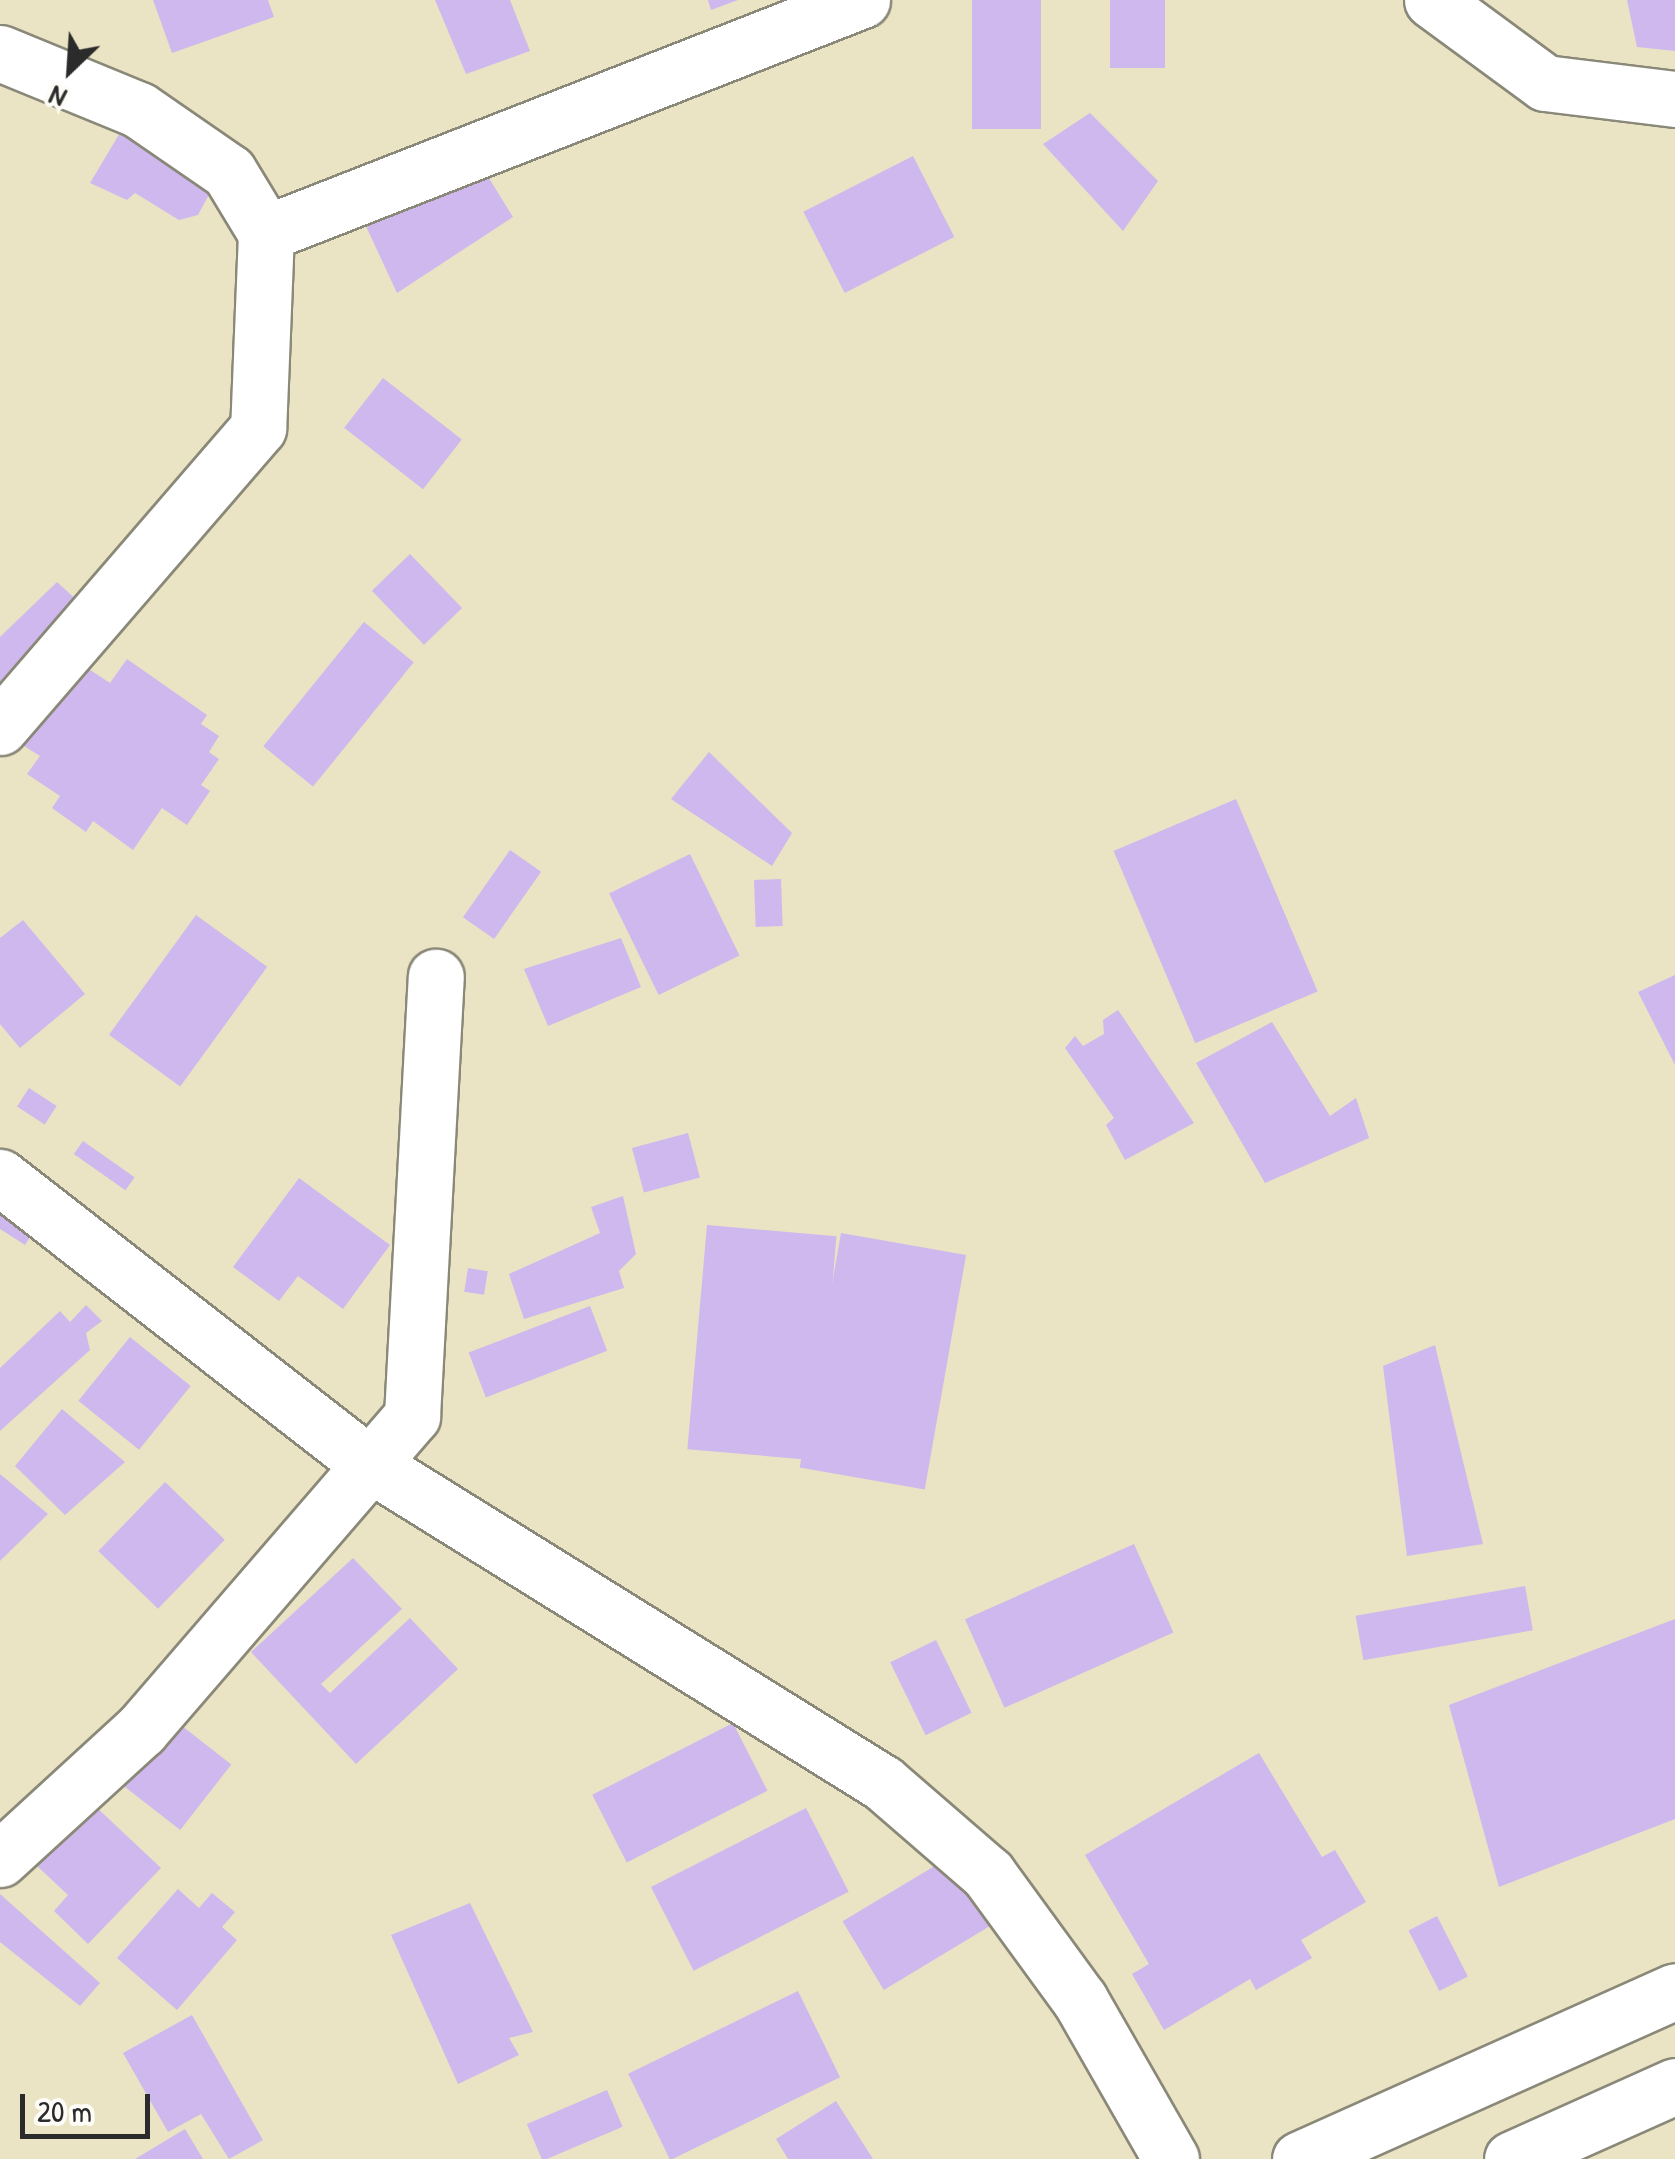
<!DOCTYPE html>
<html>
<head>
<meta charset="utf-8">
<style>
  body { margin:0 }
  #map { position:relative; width:1675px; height:2159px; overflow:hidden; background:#eae4c4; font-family:"Patrick Hand",sans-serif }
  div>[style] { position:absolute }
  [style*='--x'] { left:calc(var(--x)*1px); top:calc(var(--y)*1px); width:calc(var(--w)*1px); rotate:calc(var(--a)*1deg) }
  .building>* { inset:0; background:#ceb8ee; transform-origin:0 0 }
  .roads { filter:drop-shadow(2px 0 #8a8878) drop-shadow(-2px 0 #8a8878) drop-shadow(0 2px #8a8878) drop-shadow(0 -2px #8a8878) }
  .minor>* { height:55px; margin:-27.5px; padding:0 27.5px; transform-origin:27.5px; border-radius:27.5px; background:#fff }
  span { translate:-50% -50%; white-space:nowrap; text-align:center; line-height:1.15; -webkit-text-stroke:8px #fdfcf7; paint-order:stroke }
  .north { position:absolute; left:20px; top:20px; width:100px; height:100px; -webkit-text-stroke:8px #fdfcf7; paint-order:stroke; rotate:205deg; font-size:28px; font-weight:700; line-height:40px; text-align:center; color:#2b2b2b }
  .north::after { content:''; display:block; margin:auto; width:35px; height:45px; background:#2b2b2b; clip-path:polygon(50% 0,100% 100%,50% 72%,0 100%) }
  .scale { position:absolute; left:20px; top:2094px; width:130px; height:45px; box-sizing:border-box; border:5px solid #2b2b2b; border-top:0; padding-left:12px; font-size:30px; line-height:35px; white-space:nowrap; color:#2b2b2b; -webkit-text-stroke:8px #fdfcf7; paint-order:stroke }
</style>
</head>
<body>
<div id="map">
  <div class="building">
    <i style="clip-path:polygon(153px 0,268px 0,274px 17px,172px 53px)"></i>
    <i style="clip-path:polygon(435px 0,510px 0,530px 51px,466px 74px)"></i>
    <i style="clip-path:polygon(708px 0,738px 0,711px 10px)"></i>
    <i style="left:972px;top:0;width:69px;height:129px"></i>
    <i style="left:1110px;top:0;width:55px;height:68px"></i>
    <i style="clip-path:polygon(1627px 0,1675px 0,1675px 51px,1637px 47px)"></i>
    <i style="clip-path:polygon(1090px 113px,1158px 181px,1123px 231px,1043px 144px)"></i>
    <i style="clip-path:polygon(130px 116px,213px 187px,198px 215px,179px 220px,135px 193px,127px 200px,90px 183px)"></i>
    <i style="clip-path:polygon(474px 154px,513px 217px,397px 293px,358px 209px)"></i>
    <i style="left:913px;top:156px;width:91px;height:123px;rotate:63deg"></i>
    <i style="left:383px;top:378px;width:100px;height:63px;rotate:38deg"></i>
    <i style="left:410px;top:554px;width:75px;height:53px;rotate:46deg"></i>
    <i style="clip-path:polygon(57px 582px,82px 605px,0 699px,0 637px)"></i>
    <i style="left:364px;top:622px;width:64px;height:160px;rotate:39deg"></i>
    <i style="clip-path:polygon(127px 659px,207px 715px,201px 724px,219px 736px,209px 752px,219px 759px,201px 785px,210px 791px,187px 825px,162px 808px,133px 850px,93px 821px,86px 832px,52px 808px,60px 796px,27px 774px,40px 756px,24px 746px,81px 664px,110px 683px)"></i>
    <i style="clip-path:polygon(709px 752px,792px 833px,772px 866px,671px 799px)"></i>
    <i style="left:1236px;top:799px;width:209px;height:133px;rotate:67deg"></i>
    <i style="left:510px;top:850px;width:38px;height:82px;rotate:35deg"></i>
    <i style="left:690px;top:854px;width:113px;height:90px;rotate:64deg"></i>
    <i style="left:781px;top:879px;width:47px;height:27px;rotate:88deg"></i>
    <i style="left:196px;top:915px;width:88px;height:148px;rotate:36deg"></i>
    <i style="clip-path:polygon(23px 920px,85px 994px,20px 1048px,0 1024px,0 938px)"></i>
    <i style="clip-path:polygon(621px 938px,641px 987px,548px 1026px,524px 969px)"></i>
    <i style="clip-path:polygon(1675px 975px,1675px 1065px,1638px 992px)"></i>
    <i style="clip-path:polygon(1118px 1010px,1194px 1123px,1125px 1160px,1106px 1125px,1114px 1118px,1065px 1048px,1075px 1036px,1083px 1046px,1104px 1034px,1103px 1020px)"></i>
    <i style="clip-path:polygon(1272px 1022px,1330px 1116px,1356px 1098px,1369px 1138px,1265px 1183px,1196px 1063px)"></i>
    <i style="left:29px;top:1088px;width:33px;height:22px;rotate:33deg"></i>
    <i style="left:688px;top:1133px;width:46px;height:58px;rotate:75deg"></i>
    <i style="left:83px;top:1141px;width:63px;height:16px;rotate:35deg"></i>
    <i style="clip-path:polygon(299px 1178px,390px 1245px,343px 1309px,298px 1276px,279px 1301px,233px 1267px)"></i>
    <i style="clip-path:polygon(623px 1196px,636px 1254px,619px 1271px,624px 1288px,524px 1319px,509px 1274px,600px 1233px,591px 1207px)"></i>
    <i style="clip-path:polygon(0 1199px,41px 1220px,25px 1245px,0 1229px)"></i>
    <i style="left:707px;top:1225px;width:130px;height:225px;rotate:5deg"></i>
    <i style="left:841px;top:1233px;width:127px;height:238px;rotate:10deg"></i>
    <i style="left:468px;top:1268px;width:20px;height:24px;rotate:9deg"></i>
    <i style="clip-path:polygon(86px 1305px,102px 1321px,86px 1333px,90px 1350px,0 1431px,0 1368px,60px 1311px,70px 1322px)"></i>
    <i style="left:590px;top:1306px;width:48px;height:130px;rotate:69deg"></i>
    <i style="left:130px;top:1337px;width:78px;height:82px;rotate:39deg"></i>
    <i style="clip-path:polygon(1435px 1345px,1483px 1544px,1407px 1556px,1383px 1366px)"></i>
    <i style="clip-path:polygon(62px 1409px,125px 1462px,65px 1515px,15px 1466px)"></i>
    <i style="clip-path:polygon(0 1474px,48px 1514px,0 1561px)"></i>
    <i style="left:165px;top:1482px;width:83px;height:96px;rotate:44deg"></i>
    <i style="left:1134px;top:1544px;width:97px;height:185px;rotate:66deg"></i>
    <i style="clip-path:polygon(353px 1558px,402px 1609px,321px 1684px,330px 1693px,410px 1618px,458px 1669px,356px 1764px,251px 1652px)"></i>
    <i style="left:1525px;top:1586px;width:45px;height:172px;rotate:80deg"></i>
    <i style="clip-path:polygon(1675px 1619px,1675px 1819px,1499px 1887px,1449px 1705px)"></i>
    <i style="left:936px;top:1640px;width:81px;height:51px;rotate:64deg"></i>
    <i style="left:173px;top:1719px;width:74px;height:83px;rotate:38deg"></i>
    <i style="left:733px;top:1723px;width:76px;height:158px;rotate:63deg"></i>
    <i style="clip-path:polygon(1259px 1753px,1322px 1857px,1335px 1850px,1366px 1902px,1301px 1940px,1312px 1958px,1256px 1990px,1250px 1979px,1164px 2030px,1132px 1974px,1149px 1964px,1085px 1855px)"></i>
    <i style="clip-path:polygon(93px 1804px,161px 1868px,88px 1944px,54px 1911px,68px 1895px,35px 1864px)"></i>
    <i style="left:806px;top:1808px;width:94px;height:174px;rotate:63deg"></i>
    <i style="left:948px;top:1858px;width:80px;height:123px;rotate:59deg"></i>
    <i style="clip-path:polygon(178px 1889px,199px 1908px,212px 1893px,235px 1912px,222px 1927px,237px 1940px,177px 2010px,117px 1958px)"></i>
    <i style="clip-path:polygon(0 1894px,100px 1983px,80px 2006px,0 1942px)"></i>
    <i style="clip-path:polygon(470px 1903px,533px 2032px,509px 2038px,519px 2055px,458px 2084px,391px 1935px)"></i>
    <i style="left:1437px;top:1916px;width:68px;height:32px;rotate:63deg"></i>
    <i style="left:798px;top:1991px;width:96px;height:189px;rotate:64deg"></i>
    <i style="clip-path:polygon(192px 2015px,263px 2140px,229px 2159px,201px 2114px,168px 2132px,123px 2053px)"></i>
    <i style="left:607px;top:2090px;width:40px;height:87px;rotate:67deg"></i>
    <i style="clip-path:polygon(836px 2101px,873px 2159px,788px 2159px,776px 2139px)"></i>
    <i style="clip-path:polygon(185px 2129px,203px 2159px,135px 2159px)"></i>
  </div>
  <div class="roads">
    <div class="minor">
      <i style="--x:1432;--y:0;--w:140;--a:36.3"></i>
      <i style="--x:1545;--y:83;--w:131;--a:7"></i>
      <i style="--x:0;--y:53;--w:150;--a:22.3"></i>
      <i style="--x:139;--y:110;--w:109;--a:34.6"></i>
      <i style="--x:229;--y:172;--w:71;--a:58.8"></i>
      <i style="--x:266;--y:233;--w:195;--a:92.3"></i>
      <i style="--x:258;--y:428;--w:395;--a:130.8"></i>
      <i style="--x:266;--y:233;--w:640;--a:-21.35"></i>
      <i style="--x:0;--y:1177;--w:466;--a:37.9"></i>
      <i style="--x:368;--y:1463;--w:606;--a:31.86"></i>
      <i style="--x:883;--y:1783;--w:139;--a:40.9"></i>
      <i style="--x:988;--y:1874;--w:156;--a:53.9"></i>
      <i style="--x:1080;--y:2000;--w:183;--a:60.2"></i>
      <i style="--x:0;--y:1859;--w:191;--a:-42.5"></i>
      <i style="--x:141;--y:1730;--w:415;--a:-49.2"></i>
      <i style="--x:412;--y:1416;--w:440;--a:-86.9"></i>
      <i style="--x:1300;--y:2159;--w:411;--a:-24.1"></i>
      <i style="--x:1512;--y:2159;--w:179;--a:-24.1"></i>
    </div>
  </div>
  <div class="north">N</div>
  <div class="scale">20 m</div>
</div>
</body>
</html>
